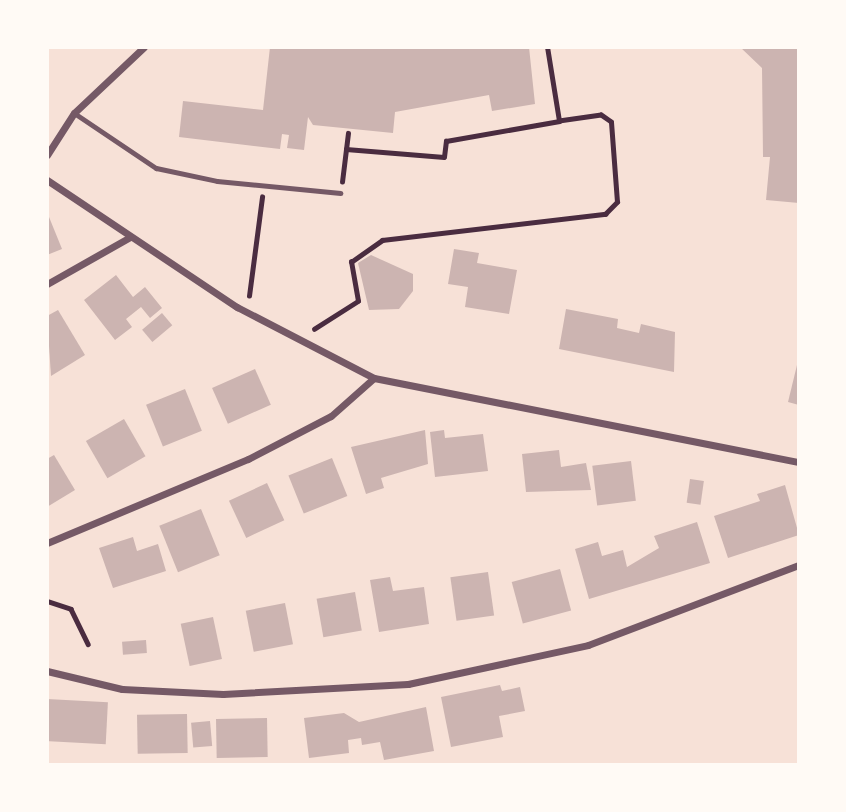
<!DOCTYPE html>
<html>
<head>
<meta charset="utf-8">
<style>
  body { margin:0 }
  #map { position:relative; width:846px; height:812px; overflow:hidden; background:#f7e1d7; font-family:"Alegreya Sans",sans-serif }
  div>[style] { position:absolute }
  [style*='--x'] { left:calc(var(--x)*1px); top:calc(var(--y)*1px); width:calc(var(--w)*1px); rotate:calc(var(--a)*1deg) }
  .building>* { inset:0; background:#ccb4b1; transform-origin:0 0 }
  .path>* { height:4.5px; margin:-2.25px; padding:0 2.25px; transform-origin:2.25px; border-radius:2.25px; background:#4a2c40 }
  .service>* { height:5px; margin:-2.5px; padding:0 2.5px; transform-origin:2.5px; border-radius:2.5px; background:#755966 }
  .minor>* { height:7px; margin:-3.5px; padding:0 3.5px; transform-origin:3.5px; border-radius:3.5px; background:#755966 }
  span { translate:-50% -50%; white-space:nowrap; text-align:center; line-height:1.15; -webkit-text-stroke:5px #fffaf5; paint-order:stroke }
  .frame { position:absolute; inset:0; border:49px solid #fffaf5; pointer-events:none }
</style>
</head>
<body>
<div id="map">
  <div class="building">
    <i style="clip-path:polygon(270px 47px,529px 47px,535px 104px,492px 111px,489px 95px,395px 112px,393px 133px,313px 125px,308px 117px,304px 150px,287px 148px,289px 135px,282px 134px,280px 149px,179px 137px,183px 101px,263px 110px)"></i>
    <i style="clip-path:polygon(740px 47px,799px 47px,799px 203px,766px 200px,770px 157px,763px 157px,762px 68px)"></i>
    <i style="clip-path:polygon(47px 212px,62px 249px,47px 255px)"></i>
    <i style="clip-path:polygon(454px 249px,479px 253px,477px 263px,517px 270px,509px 314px,465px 307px,468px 287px,448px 284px)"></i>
    <i style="clip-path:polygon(371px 255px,413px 274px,413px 291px,399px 309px,369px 310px,358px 263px)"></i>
    <i style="clip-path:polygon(116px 275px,133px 297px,145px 287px,162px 308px,150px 318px,141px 307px,126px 319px,132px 327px,115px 340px,84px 300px)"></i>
    <i style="clip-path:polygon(566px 309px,618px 319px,617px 328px,639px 333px,641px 324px,675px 332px,674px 372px,559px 349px)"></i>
    <i style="clip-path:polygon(58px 310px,85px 355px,51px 376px,47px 316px)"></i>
    <i style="left:162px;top:313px;width:16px;height:26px;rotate:50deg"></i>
    <i style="clip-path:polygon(798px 361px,799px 361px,799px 405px,788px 402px)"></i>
    <i style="left:255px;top:369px;width:39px;height:47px;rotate:66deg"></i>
    <i style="left:185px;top:389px;width:45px;height:42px;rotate:68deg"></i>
    <i style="left:124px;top:419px;width:43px;height:44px;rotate:60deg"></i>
    <i style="clip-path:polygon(425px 430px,428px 464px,381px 478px,384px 488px,366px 494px,351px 447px)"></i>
    <i style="clip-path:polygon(444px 430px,445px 438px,483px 434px,488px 471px,435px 477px,430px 432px)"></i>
    <i style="clip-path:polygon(559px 450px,561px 467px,586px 463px,591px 490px,526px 492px,522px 454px)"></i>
    <i style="clip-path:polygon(54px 455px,75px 490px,47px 507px,47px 459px)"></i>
    <i style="left:332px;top:458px;width:41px;height:47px;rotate:68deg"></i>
    <i style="left:631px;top:461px;width:40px;height:39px;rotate:83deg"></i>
    <i style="left:690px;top:479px;width:14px;height:24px;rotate:8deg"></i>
    <i style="left:267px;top:483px;width:41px;height:42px;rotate:65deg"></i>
    <i style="clip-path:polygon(785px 485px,799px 535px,728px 558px,714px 516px,760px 501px,757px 494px)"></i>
    <i style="left:201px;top:509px;width:50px;height:45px;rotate:68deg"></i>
    <i style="clip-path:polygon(697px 522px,710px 563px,589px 599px,575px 549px,598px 542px,602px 556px,623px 550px,627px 567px,659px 548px,654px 536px)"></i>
    <i style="clip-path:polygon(133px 537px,137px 551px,158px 544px,166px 571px,113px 588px,99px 548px)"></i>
    <i style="left:560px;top:569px;width:43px;height:50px;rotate:75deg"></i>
    <i style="left:488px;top:572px;width:44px;height:38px;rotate:82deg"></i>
    <i style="clip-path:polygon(390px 577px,393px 591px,424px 587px,429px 624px,379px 632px,370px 580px)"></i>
    <i style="left:355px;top:592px;width:39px;height:39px;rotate:80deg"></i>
    <i style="left:285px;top:603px;width:42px;height:40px;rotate:79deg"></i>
    <i style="left:213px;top:617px;width:43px;height:33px;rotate:78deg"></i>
    <i style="left:146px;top:640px;width:13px;height:24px;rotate:86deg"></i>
    <i style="clip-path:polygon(500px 685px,502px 691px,520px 687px,525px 711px,499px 716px,503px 737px,451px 747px,441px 697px)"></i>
    <i style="left:47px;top:699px;width:61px;height:42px;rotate:3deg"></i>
    <i style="clip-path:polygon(426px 707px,434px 751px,384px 760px,380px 742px,362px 745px,361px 738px,348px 740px,349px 753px,309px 758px,304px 718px,344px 713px,359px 722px)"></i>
    <i style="left:187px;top:714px;width:39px;height:50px;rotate:89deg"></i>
    <i style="left:267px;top:718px;width:39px;height:51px;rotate:89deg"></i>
    <i style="left:210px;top:721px;width:25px;height:19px;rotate:85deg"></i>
  </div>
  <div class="path">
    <i style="--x:346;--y:149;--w:98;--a:4.7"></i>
    <i style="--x:444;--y:157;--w:16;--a:-83"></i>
    <i style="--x:446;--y:141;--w:115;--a:-10"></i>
    <i style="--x:559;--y:121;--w:75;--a:-99.2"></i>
    <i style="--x:342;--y:182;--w:49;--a:-83"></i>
    <i style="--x:249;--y:296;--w:100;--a:-82.5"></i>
    <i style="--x:314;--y:329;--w:52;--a:-32.5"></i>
    <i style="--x:358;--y:301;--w:40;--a:-100"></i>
    <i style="--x:351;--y:262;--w:38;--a:-35"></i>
    <i style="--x:382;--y:240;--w:225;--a:-6.7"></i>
    <i style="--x:605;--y:214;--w:17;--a:-45"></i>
    <i style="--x:617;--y:202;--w:80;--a:-94.3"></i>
    <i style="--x:611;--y:122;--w:12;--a:-145"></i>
    <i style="--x:601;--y:115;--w:42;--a:171.9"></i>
    <i style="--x:47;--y:601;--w:25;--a:18"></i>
    <i style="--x:71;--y:609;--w:39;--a:64"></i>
  </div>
  <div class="service">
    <i style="--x:74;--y:113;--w:99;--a:33.9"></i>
    <i style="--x:156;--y:168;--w:62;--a:12"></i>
    <i style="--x:217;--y:181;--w:124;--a:5.6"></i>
  </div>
  <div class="minor">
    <i style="--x:47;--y:155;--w:50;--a:-57.3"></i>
    <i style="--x:74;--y:113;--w:96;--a:-43.3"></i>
    <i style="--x:47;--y:180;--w:229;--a:33.8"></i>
    <i style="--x:237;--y:307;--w:154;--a:27.4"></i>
    <i style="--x:374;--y:378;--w:433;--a:11.2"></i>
    <i style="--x:47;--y:284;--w:95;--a:-29.5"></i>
    <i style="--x:47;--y:543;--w:218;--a:-22.7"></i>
    <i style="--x:248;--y:459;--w:93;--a:-27.4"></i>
    <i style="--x:331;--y:416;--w:57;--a:-41.5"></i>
    <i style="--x:47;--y:671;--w:77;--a:13.5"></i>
    <i style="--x:122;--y:689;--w:101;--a:2.8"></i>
    <i style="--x:223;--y:694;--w:185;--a:-3.1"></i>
    <i style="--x:408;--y:684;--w:184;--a:-12.2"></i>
    <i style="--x:588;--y:645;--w:226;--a:-20.8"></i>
  </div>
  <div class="frame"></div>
</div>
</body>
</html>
